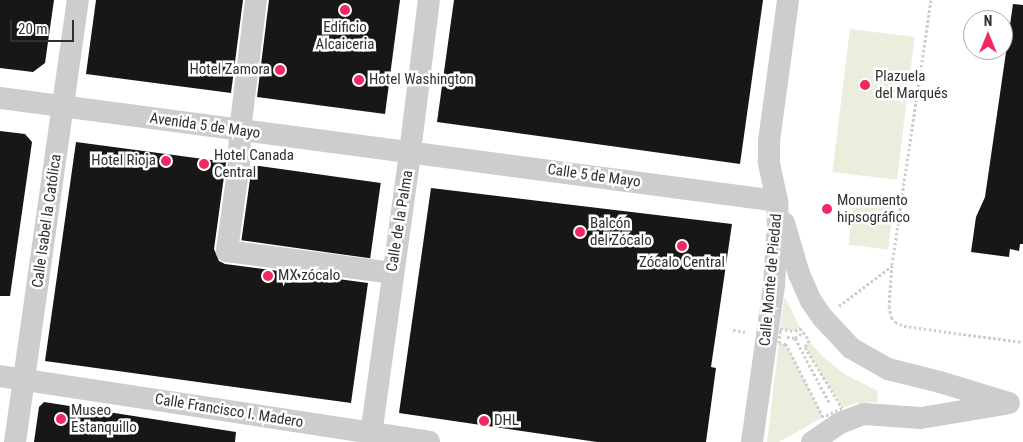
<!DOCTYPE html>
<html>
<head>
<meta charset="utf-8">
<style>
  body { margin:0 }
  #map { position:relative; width:1023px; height:442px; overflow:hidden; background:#fff; font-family:"Roboto Condensed",sans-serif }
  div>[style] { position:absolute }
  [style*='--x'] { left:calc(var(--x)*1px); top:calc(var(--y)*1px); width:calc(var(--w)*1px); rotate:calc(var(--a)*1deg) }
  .green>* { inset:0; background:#e9eedd; transform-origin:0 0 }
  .building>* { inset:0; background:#171717; transform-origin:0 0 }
  .path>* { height:3px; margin-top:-1.5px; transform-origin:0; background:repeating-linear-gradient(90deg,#cdcdcd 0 2.5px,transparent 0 5px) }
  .minor>* { height:22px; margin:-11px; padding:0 11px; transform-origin:11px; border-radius:11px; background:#cdcdcd }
  .dots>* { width:14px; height:14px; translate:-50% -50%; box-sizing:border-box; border:2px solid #fff; border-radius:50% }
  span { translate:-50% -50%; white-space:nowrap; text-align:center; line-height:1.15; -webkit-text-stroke:5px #fff; paint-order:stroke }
  .poi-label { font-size:15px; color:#303030 }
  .right { translate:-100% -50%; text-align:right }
  .left { translate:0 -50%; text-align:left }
  .street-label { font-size:15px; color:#303030 }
  .north { position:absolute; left:963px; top:10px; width:50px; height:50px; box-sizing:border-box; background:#fff; border:1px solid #acacac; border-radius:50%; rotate:0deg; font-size:14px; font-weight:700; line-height:20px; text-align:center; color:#303030 }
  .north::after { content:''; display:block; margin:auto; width:18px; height:22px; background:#ef2962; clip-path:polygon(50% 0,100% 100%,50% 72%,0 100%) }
  .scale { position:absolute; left:10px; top:20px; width:64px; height:22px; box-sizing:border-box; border:2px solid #303030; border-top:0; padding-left:6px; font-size:15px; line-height:18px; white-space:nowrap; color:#303030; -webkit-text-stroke:4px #fff; paint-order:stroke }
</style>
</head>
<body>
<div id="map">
  <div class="green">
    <i style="left:850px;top:29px;width:65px;height:144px;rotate:7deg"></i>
    <i style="left:854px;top:200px;width:40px;height:45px;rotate:7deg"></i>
    <i style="clip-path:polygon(784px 299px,786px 299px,800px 328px,795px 331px,780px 329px)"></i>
    <i style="clip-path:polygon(809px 341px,824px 358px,846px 375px,878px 391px,877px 402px,856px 403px,842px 408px,805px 347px)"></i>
    <i style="clip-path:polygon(779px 343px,786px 344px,823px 417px,779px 442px,767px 442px)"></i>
  </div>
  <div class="building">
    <i style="clip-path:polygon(0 0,54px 0,45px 63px,33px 72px,0 68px)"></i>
    <i style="clip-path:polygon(96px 0,243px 0,231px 93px,86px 74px)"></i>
    <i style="clip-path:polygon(269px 0,400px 0,385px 114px,257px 97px)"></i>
    <i style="clip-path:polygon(454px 0,763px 0,740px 164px,437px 122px)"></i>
    <i style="clip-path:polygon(1013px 4px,1023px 5px,1023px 244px,1020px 244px,1019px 251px,1010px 249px,1009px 257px,971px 252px,976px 217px,985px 197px)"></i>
    <i style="clip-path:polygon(0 131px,25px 134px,32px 142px,10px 296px,0 296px)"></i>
    <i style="clip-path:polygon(76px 142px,226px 162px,214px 249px,219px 261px,225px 264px,368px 283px,351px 403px,45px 361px)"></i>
    <i style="left:252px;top:165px;width:130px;height:76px;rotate:8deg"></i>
    <i style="clip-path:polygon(431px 188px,732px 224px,711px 367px,716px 368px,706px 442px,597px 442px,399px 413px)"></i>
    <i style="clip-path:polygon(44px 402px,236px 432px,235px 442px,34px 442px,39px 407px)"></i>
  </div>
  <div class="path">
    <i style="--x:931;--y:0;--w:268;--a:98.4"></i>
    <i style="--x:892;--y:265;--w:41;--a:94.2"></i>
    <i style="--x:889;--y:306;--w:11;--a:80"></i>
    <i style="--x:891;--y:317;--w:6;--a:51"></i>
    <i style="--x:895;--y:322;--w:10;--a:24"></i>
    <i style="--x:904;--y:326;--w:120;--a:7.7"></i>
    <i style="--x:839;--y:306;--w:66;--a:-37"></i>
    <i style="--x:800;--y:328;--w:15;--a:53"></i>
    <i style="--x:809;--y:340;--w:8;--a:120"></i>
    <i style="--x:805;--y:347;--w:71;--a:58.8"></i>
    <i style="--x:842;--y:408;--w:21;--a:155"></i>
    <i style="--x:823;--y:417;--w:82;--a:-116.9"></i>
    <i style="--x:786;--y:344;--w:7;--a:-172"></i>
    <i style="--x:779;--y:343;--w:14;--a:-86"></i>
    <i style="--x:780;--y:329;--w:15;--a:8"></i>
    <i style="--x:795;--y:331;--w:6;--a:-31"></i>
    <i style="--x:733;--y:330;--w:13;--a:9"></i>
    <i style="--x:787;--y:337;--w:8;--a:7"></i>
    <i style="--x:795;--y:338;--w:11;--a:-34"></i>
    <i style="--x:795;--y:338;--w:75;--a:62.1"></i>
  </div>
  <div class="minor">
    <i style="--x:256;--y:0;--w:131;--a:97"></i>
    <i style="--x:240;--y:130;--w:34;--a:92"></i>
    <i style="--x:239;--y:164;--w:88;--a:97.9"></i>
    <i style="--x:227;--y:251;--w:166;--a:7.6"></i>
    <i style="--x:0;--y:98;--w:784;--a:7.55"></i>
    <i style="--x:784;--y:223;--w:53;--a:73.6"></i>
    <i style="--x:799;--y:274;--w:30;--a:66"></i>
    <i style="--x:811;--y:301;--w:21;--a:55"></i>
    <i style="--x:823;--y:318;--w:41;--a:47"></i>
    <i style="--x:851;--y:348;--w:43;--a:29.6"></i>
    <i style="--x:888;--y:369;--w:54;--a:14"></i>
    <i style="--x:940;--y:382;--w:72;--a:16.9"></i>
    <i style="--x:0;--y:376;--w:434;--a:8.7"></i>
    <i style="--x:15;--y:442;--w:446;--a:-81.9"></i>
    <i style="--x:370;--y:442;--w:293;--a:-82.1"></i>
    <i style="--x:410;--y:152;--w:153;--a:-82.9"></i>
    <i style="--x:752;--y:442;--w:159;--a:-82"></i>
    <i style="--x:774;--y:285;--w:60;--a:-86.2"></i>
    <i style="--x:778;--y:225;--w:24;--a:-92"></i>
    <i style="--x:777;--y:201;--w:40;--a:-102"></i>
    <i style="--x:769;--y:162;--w:21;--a:-90"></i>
    <i style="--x:769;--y:141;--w:142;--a:-82.3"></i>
    <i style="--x:812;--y:442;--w:34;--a:-34"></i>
    <i style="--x:840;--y:423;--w:26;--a:-21"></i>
    <i style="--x:864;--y:414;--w:57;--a:4"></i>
    <i style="--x:921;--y:418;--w:85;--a:-9.5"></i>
  </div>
  <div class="dots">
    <i style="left:345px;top:10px;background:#ef2962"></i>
    <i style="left:280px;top:70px;background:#ef2962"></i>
    <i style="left:359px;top:80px;background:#ef2962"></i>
    <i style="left:865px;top:85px;background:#ef2962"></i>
    <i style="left:166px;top:161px;background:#ef2962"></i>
    <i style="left:204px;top:164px;background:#ef2962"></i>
    <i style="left:827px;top:209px;background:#ef2962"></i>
    <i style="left:580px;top:232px;background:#ef2962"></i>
    <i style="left:682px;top:246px;background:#ef2962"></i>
    <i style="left:268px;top:276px;background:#ef2962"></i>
    <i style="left:61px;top:419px;background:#ef2962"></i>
    <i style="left:484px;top:421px;background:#ef2962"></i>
  </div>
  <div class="poi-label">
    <span style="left:345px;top:36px">Edificio<br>Alcaiceria</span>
    <span class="right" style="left:270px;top:70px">Hotel Zamora</span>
    <span class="left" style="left:875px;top:85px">Plazuela<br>del Marqués</span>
    <span class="left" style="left:369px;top:80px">Hotel Washington</span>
    <span class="left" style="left:214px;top:164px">Hotel Canada<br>Central</span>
    <span class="right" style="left:156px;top:161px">Hotel Rioja</span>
    <span class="left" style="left:837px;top:209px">Monumento<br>hipsográfico</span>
    <span class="left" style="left:590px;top:232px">Balcón<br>del Zócalo</span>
    <span style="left:682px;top:263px">Zócalo Central</span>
    <span class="left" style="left:278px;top:276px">MX zócalo</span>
    <span class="left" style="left:71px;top:419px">Museo<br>Estanquillo</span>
    <span class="left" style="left:494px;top:421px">DHL</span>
  </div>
  <div class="street-label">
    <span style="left:205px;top:126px;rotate:8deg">Avenida 5 de Mayo</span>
    <span style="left:594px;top:176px;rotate:8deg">Calle 5 de Mayo</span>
    <span style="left:47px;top:221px;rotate:-82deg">Calle Isabel la Católica</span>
    <span style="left:400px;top:221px;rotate:-81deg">Calle de la Palma</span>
    <span style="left:771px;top:280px;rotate:-85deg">Calle Monte de Piedad</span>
    <span style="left:229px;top:411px;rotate:9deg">Calle Francisco I. Madero</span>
  </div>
  <div class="north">N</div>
  <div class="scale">20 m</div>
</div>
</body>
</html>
